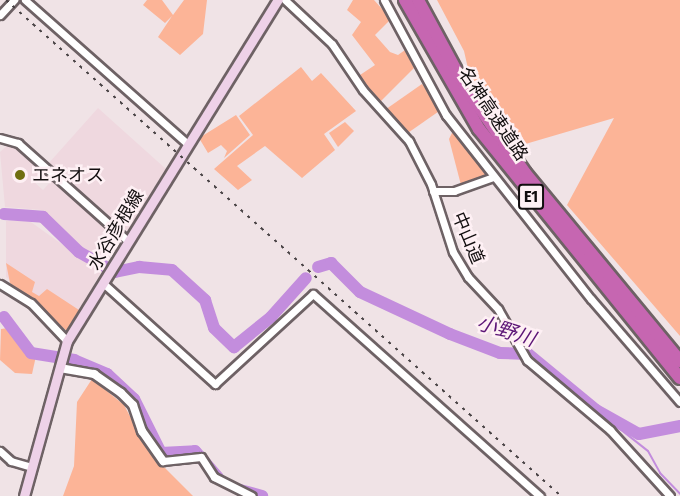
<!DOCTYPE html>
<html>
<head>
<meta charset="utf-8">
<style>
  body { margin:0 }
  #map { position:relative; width:680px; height:496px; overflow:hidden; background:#f0e3e6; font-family:"Fira Sans Condensed","Noto Sans JP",sans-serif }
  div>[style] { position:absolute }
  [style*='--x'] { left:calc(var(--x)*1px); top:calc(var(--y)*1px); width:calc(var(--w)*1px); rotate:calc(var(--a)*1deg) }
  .built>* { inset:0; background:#efd8df }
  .green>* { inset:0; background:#fcb497; transform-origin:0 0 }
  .stream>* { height:2px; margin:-1px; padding:0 1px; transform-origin:1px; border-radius:1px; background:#c38ddd }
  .river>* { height:12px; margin:-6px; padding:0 6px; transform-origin:6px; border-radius:6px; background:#c38ddd }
  .roads { filter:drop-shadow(2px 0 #6e6265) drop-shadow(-2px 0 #6e6265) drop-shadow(0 2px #6e6265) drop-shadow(0 -2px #6e6265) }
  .minor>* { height:7px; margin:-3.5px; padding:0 3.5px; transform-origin:3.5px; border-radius:3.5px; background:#fff }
  .tertiary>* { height:8px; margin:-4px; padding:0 4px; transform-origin:4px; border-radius:4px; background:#fff }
  .secondary>* { height:9px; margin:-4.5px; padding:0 4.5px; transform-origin:4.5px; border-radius:4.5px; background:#eed1e8 }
  .motorway>* { height:12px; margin:-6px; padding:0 6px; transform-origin:6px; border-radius:6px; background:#c666b1 }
  .rail>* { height:2px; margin-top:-1px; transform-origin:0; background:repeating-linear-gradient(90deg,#484244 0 3px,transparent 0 9px) }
  .dots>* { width:16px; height:16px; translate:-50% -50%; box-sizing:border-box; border:3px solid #fef0f4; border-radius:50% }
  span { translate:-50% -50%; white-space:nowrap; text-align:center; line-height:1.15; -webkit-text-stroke:5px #fef0f4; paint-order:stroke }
  .shield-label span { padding:2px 4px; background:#fef0f4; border:2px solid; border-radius:4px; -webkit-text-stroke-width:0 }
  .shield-label { font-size:16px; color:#110d0e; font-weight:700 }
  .street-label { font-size:18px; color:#110d0e }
  .poi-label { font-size:18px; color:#110d0e }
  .left { translate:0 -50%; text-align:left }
  .water-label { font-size:20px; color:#5b1476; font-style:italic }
</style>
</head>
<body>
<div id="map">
  <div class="built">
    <i style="clip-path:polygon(98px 108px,166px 169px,127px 231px,48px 164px)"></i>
    <i style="clip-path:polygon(10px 143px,42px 170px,33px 181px,43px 190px,53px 179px,118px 238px,104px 261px,73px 241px,42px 210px,5px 207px,0 152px)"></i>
    <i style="clip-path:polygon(28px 220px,101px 272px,67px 331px,6px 277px,6px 221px)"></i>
  </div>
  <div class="green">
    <i style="clip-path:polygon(147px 0,162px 0,173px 15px,184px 0,207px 0,203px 34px,180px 55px,158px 37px,172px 16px,165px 23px,143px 5px)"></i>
    <i style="clip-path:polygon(353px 0,374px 0,383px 10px,382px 0,391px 19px,375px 35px,390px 52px,398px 55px,405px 50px,414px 68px,378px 104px,357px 77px,375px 65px,352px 35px,361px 22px,347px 10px)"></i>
    <i style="clip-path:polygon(437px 0,680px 0,680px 336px,567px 205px,614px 118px,522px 145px,482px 85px,477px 85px,469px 73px,464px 51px)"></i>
    <i style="clip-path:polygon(301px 67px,312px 81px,321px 73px,356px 111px,324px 134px,335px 150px,302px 178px,265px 146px,237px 166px,252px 180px,238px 190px,214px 169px,253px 135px,239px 116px)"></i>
    <i style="left:422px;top:84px;width:32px;height:45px;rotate:55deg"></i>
    <i style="clip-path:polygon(236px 115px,250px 135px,224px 158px,227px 151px,221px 145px,208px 153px,199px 138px)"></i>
    <i style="clip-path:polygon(345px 122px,354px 131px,338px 147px,329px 133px)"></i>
    <i style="clip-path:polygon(453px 131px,487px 177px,461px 185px,449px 139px)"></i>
    <i style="clip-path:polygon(6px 263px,35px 282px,32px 292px,39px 296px,47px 289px,79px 310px,67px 331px,10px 283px)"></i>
    <i style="clip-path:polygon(8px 328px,36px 356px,32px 374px,15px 373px,0 360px,1px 329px)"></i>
    <i style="clip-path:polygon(92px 379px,124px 405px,149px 452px,193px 496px,63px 496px,74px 466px,77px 402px)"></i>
  </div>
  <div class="stream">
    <i style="--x:596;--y:410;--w:66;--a:38.3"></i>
    <i style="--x:648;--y:451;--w:25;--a:61"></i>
    <i style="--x:660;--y:473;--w:29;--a:46"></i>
  </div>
  <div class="river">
    <i style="--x:4;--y:214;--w:39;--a:4"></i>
    <i style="--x:43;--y:217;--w:50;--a:44.2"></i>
    <i style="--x:79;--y:252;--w:41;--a:29.1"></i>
    <i style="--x:115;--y:272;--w:25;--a:-12"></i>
    <i style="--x:139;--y:267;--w:33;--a:5"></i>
    <i style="--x:172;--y:270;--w:45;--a:42.3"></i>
    <i style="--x:205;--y:300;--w:29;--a:72"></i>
    <i style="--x:214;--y:328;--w:28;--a:44"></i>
    <i style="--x:234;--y:347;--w:48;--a:-39"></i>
    <i style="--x:271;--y:317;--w:52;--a:-48.1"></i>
    <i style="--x:318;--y:267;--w:14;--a:-17"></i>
    <i style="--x:331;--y:263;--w:41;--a:45"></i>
    <i style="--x:360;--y:292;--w:99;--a:25"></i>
    <i style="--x:450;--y:334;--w:53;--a:20.8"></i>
    <i style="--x:500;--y:353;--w:28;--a:2"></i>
    <i style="--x:528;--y:354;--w:88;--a:39.5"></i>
    <i style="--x:596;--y:410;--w:49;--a:29.2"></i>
    <i style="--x:639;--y:434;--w:42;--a:-11"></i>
    <i style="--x:4;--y:317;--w:45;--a:53.1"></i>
    <i style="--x:31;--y:353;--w:44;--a:9.2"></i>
    <i style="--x:74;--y:360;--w:36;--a:23"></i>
    <i style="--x:107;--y:374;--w:37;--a:43"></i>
    <i style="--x:134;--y:399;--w:60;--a:63.4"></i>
    <i style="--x:161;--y:453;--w:34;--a:-3"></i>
    <i style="--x:195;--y:451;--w:35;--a:49"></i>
    <i style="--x:240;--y:490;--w:23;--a:15"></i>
  </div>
  <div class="roads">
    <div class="minor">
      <i style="--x:25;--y:0;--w:217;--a:41.5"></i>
      <i style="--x:285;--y:0;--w:64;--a:43.1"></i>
      <i style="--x:332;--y:44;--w:55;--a:56"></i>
      <i style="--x:363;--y:90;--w:69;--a:48"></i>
      <i style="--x:409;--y:141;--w:48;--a:62.9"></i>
      <i style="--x:431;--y:184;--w:71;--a:72.1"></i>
      <i style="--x:453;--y:252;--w:29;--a:59"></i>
      <i style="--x:468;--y:277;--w:44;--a:46.8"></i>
      <i style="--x:498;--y:309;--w:59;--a:60.4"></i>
      <i style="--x:527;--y:360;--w:109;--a:40.1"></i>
      <i style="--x:610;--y:430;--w:89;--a:47.7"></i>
      <i style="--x:384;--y:0;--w:131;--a:61.7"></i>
      <i style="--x:446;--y:115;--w:234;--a:51.8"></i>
      <i style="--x:591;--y:299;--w:136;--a:49.2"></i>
      <i style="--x:0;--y:15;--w:21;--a:-47"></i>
      <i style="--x:0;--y:138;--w:19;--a:16"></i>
      <i style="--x:18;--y:143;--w:147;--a:41.7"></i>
      <i style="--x:433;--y:191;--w:21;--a:0"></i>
      <i style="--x:454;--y:191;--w:41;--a:-19.7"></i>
      <i style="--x:103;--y:283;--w:151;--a:42"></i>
      <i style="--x:215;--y:384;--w:133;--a:-42.6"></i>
      <i style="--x:313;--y:294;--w:304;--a:41.7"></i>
      <i style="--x:0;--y:284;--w:36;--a:32"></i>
      <i style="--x:31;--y:303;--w:52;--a:46.5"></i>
      <i style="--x:0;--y:451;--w:15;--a:42"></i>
      <i style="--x:11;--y:461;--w:22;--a:16"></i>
      <i style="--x:163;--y:461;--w:38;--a:-6"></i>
      <i style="--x:201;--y:457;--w:24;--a:57"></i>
      <i style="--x:214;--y:477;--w:42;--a:26.6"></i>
    </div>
    <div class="tertiary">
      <i style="--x:60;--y:368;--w:35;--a:10"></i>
      <i style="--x:94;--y:374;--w:33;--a:35"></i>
      <i style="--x:121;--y:393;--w:17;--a:45"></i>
      <i style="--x:133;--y:405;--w:28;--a:71"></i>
      <i style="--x:142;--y:431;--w:37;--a:55"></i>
    </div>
    <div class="secondary">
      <i style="--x:24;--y:496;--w:161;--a:-74.5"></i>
      <i style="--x:67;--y:341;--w:401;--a:-58.3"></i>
    </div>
    <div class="motorway">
      <i style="--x:405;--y:0;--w:149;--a:60.2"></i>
      <i style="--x:479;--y:129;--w:320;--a:51.1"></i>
      <i style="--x:418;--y:0;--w:97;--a:61.6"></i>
      <i style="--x:464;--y:85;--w:107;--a:55.3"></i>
      <i style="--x:525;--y:173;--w:244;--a:50.5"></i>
    </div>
  </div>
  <div class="rail">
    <i style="--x:6;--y:0;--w:744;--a:41.79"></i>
  </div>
  <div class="dots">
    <i style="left:20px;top:175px;background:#706f10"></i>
  </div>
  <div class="shield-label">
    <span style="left:531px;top:197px">E1</span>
  </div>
  <div class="street-label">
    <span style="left:493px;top:114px;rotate:56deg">名神高速道路</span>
    <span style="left:116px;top:230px;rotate:-59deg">水谷彦根線</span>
    <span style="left:468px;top:238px;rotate:67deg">中山道</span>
  </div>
  <div class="poi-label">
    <span class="left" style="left:32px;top:175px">エネオス</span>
  </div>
  <div class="water-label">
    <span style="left:506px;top:331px;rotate:18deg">小野川</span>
  </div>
</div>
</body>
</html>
